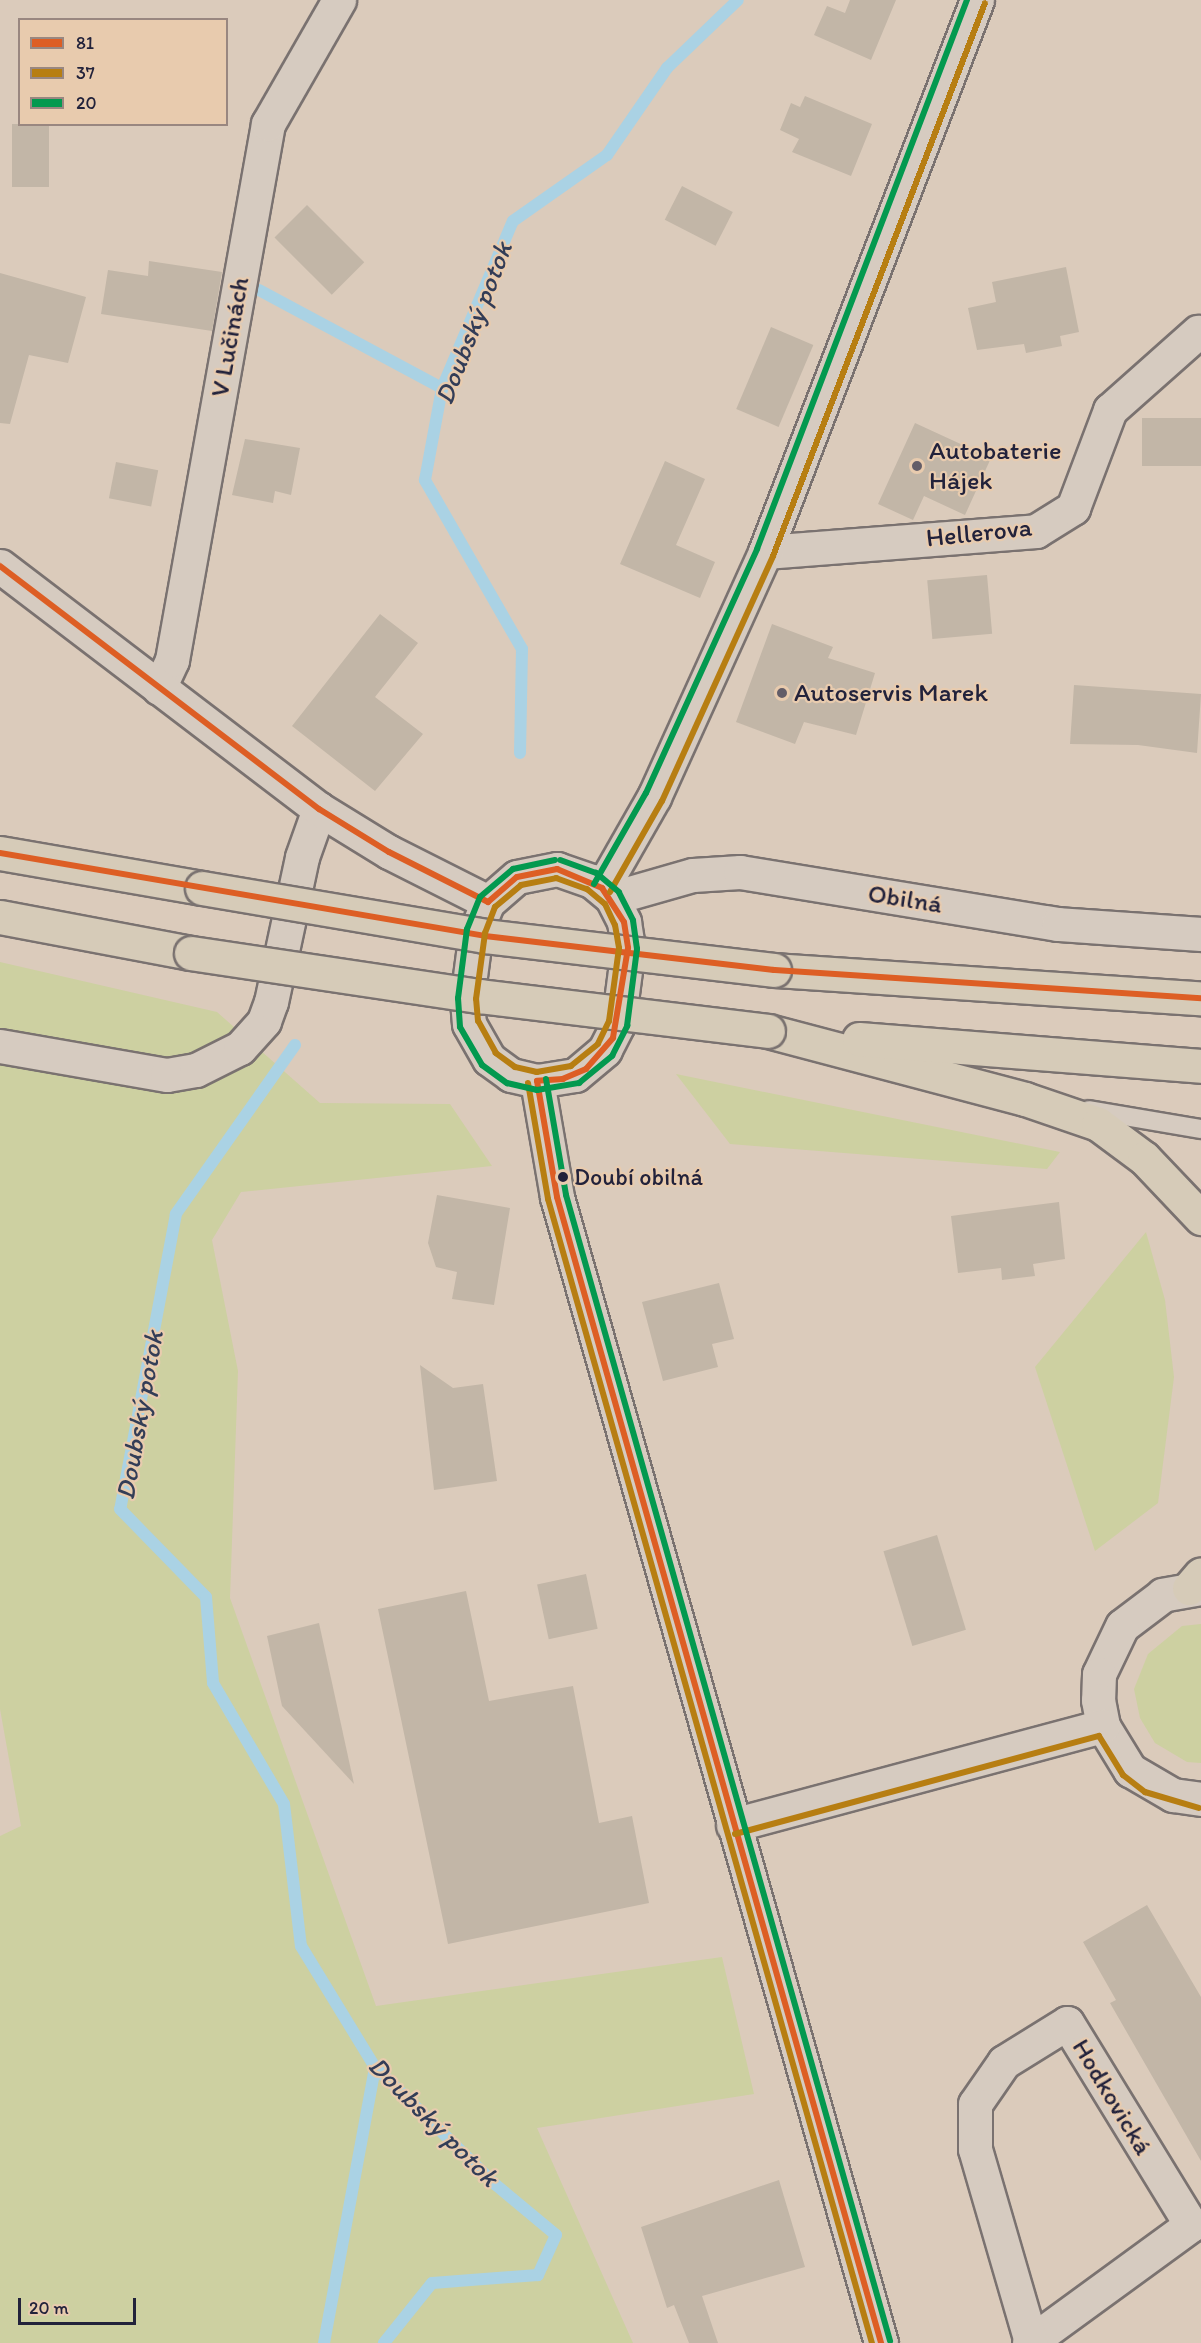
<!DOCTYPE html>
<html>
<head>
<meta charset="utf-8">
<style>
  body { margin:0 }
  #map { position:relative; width:1201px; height:2343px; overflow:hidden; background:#dbcbbb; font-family:Itim,sans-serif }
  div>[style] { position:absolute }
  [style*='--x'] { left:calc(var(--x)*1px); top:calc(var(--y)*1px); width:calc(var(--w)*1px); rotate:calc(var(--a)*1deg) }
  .green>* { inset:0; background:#cdd0a1 }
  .stream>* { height:12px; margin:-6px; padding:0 6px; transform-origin:6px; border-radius:6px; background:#aad2e4 }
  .building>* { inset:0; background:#c2b6a7; transform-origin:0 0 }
  .roads { filter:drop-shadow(2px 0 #7a7270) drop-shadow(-2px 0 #7a7270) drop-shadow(0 2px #7a7270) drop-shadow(0 -2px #7a7270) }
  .lane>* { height:18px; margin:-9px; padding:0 9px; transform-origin:9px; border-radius:9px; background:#d6cbc0 }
  .street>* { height:33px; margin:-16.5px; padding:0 16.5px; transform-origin:16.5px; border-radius:16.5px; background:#d6cbc0 }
  .secondary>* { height:33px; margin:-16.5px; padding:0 16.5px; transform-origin:16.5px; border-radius:16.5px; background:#d6cbc0 }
  .highway>* { height:33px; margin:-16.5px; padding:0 16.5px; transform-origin:16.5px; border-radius:16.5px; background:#d6cbb8 }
  .bridges { filter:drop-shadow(2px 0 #7a7270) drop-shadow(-2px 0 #7a7270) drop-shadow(0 2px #7a7270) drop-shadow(0 -2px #7a7270) }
  .highway-bridge>* { height:33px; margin:-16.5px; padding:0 16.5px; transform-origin:16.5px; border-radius:16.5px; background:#d6cbb8 }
  .bus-1>* { height:6px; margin:-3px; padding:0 3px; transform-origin:3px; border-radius:3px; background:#dd5e24 }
  .bus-2>* { height:6px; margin:-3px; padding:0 3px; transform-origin:3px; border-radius:3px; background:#b77e12 }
  .bus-3>* { height:6px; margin:-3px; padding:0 3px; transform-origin:3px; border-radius:3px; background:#03994f }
  .dots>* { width:16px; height:16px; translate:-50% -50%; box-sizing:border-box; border:3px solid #e8cbae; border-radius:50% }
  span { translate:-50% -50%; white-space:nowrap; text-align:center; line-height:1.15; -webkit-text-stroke:4.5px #e8cbae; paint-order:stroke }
  .bus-label { font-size:24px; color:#22223b }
  .left { translate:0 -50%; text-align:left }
  .street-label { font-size:26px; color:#22223b }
  .poi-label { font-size:26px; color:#22223b }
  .water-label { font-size:27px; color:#333d57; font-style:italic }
  .legend { position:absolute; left:18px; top:18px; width:210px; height:108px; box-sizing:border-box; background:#e8cbae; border:2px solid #998780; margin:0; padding:8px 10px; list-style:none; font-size:18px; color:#22223b }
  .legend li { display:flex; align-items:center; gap:12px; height:30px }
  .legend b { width:30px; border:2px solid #998780 }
  .scale { position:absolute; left:18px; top:2298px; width:118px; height:27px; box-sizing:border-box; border:3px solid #22223b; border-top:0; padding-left:8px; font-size:18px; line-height:21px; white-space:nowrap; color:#22223b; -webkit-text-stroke:4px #e8cbae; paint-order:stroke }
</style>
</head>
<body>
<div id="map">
  <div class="green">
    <i style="clip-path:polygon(0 962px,217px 1012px,320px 1103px,450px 1104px,492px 1166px,241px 1192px,212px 1240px,238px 1371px,230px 1598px,376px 2006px,722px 1957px,754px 2094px,537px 2128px,633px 2343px,0 2343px,0 1836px,21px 1826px,0 1709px)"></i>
    <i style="clip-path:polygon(676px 1074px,1060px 1152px,1047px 1169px,730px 1144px)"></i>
    <i style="clip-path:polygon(1146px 1232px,1165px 1300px,1174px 1377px,1158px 1503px,1095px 1551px,1035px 1367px)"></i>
    <i style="clip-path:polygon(1201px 1624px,1201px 1763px,1187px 1762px,1155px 1743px,1140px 1718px,1134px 1689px,1148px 1654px,1182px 1626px)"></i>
  </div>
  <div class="stream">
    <i style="--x:259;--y:290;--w:208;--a:28.2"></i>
    <i style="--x:520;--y:753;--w:104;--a:-88.9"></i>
    <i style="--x:522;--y:649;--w:195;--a:-119.9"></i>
    <i style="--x:425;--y:480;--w:94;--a:-79.5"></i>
    <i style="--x:442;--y:388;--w:181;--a:-67"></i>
    <i style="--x:513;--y:221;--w:115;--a:-35.1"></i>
    <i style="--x:607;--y:155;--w:106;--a:-55.4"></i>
    <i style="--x:667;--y:68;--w:98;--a:-43.8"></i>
    <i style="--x:295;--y:1045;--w:207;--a:125.2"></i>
    <i style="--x:176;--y:1214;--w:300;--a:100.7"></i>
    <i style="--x:120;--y:1509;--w:123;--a:45.7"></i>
    <i style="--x:206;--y:1597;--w:86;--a:85.3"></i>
    <i style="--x:213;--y:1683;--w:140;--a:59.6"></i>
    <i style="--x:284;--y:1804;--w:143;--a:83.2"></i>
    <i style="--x:301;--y:1946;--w:142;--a:58.6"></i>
    <i style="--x:375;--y:2067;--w:169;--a:44.3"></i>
    <i style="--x:496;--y:2185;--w:78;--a:39.8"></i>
    <i style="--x:556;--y:2235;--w:44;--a:114.2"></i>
    <i style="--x:538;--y:2275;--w:106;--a:175.7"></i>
    <i style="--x:432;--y:2283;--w:77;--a:128.7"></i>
    <i style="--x:324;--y:2343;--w:281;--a:-79.5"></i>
  </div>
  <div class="building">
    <i style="clip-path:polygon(850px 0,896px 0,871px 60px,814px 35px,827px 6px,845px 13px)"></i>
    <i style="clip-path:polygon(805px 96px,872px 124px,851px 176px,792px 152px,799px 139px,780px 130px,791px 103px,800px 107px)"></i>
    <i style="left:12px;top:124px;width:37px;height:63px"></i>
    <i style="left:682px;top:186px;width:57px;height:38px;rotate:27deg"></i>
    <i style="left:307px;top:205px;width:81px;height:46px;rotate:45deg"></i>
    <i style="clip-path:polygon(149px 261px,222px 272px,212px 331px,101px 314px,108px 270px,148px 276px)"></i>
    <i style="clip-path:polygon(1066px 267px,1079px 332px,1060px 336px,1062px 346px,1026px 353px,1024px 344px,977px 350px,968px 308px,996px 302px,992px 282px)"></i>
    <i style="clip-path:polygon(0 273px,86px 297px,68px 363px,29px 355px,10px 424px,0 423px)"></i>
    <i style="left:771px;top:327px;width:46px;height:89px;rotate:23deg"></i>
    <i style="left:1201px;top:418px;width:48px;height:59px;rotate:90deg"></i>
    <i style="clip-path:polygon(915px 423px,991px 458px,965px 515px,924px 496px,913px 520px,878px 504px)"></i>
    <i style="clip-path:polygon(245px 439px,300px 448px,291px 495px,275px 491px,273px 503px,232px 495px)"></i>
    <i style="clip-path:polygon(665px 461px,705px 479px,676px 545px,715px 562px,700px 598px,620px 564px)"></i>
    <i style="left:116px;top:462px;width:43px;height:37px;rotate:11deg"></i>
    <i style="left:987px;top:575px;width:59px;height:60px;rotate:85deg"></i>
    <i style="clip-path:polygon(380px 614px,418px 643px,375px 697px,423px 734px,375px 791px,292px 726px)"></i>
    <i style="clip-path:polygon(772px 624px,833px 647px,828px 658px,875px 673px,856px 735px,804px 722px,795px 744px,736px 722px)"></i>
    <i style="clip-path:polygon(1074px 685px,1201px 694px,1197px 753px,1138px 745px,1070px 744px)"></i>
    <i style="clip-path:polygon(437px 1195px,510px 1208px,494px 1305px,452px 1299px,457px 1272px,436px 1267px,428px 1243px)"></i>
    <i style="clip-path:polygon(1059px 1202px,1065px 1259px,1033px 1264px,1035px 1276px,1002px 1280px,1001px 1268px,958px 1273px,951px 1216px)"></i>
    <i style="clip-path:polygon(719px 1283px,734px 1339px,712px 1344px,718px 1367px,663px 1381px,642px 1302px)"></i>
    <i style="clip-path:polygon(420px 1365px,453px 1388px,483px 1384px,497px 1481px,434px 1490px)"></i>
    <i style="left:937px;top:1535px;width:99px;height:56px;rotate:73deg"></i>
    <i style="left:586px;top:1574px;width:56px;height:50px;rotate:78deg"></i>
    <i style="clip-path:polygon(466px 1591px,489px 1701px,573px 1686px,599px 1823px,632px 1816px,649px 1903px,448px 1944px,378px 1609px)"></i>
    <i style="clip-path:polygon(319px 1623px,354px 1784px,282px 1706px,267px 1636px)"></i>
    <i style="clip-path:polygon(1147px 1905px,1201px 1997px,1201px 2161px,1110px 2003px,1116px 2000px,1083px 1942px)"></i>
    <i style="clip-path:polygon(779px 2180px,805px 2267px,702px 2296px,718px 2343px,689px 2343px,674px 2305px,667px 2308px,641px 2227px)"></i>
  </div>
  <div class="roads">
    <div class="lane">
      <i style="--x:1089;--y:1110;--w:114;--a:9.6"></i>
    </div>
    <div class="street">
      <i style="--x:765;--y:552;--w:272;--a:-4.4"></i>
      <i style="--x:1036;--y:531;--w:44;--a:-31.9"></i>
      <i style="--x:1073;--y:508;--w:105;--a:-69.3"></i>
      <i style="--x:1110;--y:410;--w:118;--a:-41.6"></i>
      <i style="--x:159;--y:688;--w:31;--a:-65"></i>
      <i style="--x:172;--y:660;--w:545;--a:-79.85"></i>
      <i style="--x:268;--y:124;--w:143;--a:-60.2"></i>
      <i style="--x:612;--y:898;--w:84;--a:-15.9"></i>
      <i style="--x:693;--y:875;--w:47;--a:-3.7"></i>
      <i style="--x:740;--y:872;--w:322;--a:9.3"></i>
      <i style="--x:1058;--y:924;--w:143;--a:4"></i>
      <i style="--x:0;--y:1046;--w:169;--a:9.9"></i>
      <i style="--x:167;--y:1075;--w:29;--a:-10"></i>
      <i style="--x:196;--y:1070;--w:49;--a:-26.6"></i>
      <i style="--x:240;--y:1048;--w:36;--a:-48"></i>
      <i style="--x:264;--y:1021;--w:20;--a:-70"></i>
      <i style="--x:271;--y:1002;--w:148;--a:-77.9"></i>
      <i style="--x:302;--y:857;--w:51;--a:-70.5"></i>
      <i style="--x:1201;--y:1588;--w:39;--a:170"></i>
      <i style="--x:1163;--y:1595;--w:51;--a:142.9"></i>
      <i style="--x:1122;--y:1626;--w:53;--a:115.6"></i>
      <i style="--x:1099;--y:1674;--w:26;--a:92"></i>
      <i style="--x:1098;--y:1700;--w:26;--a:79"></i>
      <i style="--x:1103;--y:1726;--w:52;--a:58.5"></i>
      <i style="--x:1130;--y:1770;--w:50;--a:30.2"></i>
      <i style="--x:1173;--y:1795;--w:28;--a:8"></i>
      <i style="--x:733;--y:1825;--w:383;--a:-15"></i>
      <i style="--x:1029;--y:2343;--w:200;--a:-36.1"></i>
      <i style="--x:1191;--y:2225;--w:237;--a:-121.5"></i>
      <i style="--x:1067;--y:2023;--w:74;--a:148.2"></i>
      <i style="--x:1004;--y:2062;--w:51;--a:124.6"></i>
      <i style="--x:975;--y:2104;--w:45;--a:90"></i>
      <i style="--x:975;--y:2149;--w:201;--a:73.8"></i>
    </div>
    <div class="secondary">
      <i style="--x:0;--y:566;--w:401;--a:37.3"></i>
      <i style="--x:319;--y:809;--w:82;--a:31.6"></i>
      <i style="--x:389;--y:852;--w:111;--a:26.8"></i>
      <i style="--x:557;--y:869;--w:37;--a:19"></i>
      <i style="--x:592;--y:881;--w:26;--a:40"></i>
      <i style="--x:612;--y:898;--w:27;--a:63"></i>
      <i style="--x:624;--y:922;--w:26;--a:81"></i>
      <i style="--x:628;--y:948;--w:77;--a:97.5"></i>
      <i style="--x:618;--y:1024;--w:29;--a:117"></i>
      <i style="--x:605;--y:1050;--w:39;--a:140"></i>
      <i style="--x:575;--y:1075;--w:38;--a:171"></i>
      <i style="--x:537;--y:1081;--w:27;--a:-167"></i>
      <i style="--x:511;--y:1075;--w:27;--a:-144"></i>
      <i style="--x:489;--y:1059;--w:40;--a:-119.7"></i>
      <i style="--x:469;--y:1024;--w:25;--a:-95"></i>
      <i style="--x:467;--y:999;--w:69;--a:-82.5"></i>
      <i style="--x:476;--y:931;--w:31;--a:-68"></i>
      <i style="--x:488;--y:902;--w:38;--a:-41"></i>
      <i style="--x:517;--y:877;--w:41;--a:-11.3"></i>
      <i style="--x:602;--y:888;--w:105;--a:-60.3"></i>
      <i style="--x:654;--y:797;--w:269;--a:-65.6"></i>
      <i style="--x:765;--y:552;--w:591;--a:-68.99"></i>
      <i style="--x:537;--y:1081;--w:118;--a:80.2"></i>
      <i style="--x:557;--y:1197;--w:1191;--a:74.21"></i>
    </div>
    <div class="highway">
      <i style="--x:0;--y:853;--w:205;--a:9.8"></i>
      <i style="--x:0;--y:917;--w:194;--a:10.7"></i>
      <i style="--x:774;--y:970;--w:428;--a:3.8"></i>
      <i style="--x:768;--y:1031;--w:266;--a:14.8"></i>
      <i style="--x:1025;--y:1099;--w:77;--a:18.9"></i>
      <i style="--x:1098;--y:1124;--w:57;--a:36.5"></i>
      <i style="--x:1144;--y:1158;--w:83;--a:46.5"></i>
      <i style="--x:859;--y:1039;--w:343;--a:4.5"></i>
      <i style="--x:1189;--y:1588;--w:18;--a:-49"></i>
    </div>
  </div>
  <div class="bridges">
    <div class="highway-bridge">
      <i style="--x:202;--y:888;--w:287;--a:9.6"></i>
      <i style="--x:485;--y:936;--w:291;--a:6.7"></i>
      <i style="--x:191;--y:953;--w:292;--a:8.5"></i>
      <i style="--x:480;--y:996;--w:290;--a:6.9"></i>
    </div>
  </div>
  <div class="bus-1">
    <i style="--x:0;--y:566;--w:401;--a:37.3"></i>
    <i style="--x:319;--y:809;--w:82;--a:31.6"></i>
    <i style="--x:389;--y:852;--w:111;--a:26.8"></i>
    <i style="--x:0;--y:853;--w:492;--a:9.7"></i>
    <i style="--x:485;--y:936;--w:291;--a:6.7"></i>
    <i style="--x:774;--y:970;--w:428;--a:3.8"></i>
    <i style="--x:488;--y:902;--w:38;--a:-41"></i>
    <i style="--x:517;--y:877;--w:41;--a:-11.3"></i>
    <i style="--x:557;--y:869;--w:49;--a:22.9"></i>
    <i style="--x:602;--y:888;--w:40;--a:57.1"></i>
    <i style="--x:624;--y:922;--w:26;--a:81"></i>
    <i style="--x:628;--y:948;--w:91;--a:99.5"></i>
    <i style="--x:613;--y:1038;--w:41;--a:131.1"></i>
    <i style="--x:586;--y:1069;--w:25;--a:157"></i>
    <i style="--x:563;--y:1079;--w:26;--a:176"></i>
    <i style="--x:537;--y:1081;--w:118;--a:80.2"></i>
    <i style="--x:557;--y:1197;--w:1191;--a:74.21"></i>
  </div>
  <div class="bus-2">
    <i style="--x:556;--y:878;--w:33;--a:20"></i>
    <i style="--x:587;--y:889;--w:23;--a:40"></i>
    <i style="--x:605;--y:904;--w:23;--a:65"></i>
    <i style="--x:615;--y:925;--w:23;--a:80"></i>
    <i style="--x:619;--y:948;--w:74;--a:97.8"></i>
    <i style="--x:609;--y:1021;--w:25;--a:116"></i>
    <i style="--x:598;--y:1044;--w:35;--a:141"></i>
    <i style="--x:571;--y:1066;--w:35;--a:170"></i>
    <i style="--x:537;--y:1072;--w:23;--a:-167"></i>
    <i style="--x:515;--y:1067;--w:24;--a:-144"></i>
    <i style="--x:496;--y:1053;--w:37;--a:-119"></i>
    <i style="--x:478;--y:1021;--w:22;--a:-95"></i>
    <i style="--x:476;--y:999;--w:67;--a:-82.2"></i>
    <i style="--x:485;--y:933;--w:28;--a:-69"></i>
    <i style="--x:495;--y:907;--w:34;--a:-40"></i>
    <i style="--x:521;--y:885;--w:36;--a:-11"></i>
    <i style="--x:610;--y:892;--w:105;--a:-60.3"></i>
    <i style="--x:662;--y:801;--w:269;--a:-65.6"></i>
    <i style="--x:773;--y:556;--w:592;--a:-69.03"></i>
    <i style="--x:528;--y:1083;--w:118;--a:80.2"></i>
    <i style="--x:548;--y:1199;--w:1189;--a:74.19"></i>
    <i style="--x:735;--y:1834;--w:377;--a:-15.1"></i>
    <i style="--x:1099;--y:1736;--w:46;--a:58.4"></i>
    <i style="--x:1123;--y:1775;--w:28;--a:38"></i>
    <i style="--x:1145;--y:1792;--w:56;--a:16.5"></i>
  </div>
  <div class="bus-3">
    <i style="--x:555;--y:860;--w:43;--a:167.9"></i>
    <i style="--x:513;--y:869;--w:43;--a:139.7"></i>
    <i style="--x:480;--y:897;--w:35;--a:112"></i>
    <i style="--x:467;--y:929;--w:70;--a:97.4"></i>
    <i style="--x:458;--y:998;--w:29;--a:86"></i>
    <i style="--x:460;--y:1027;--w:44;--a:59.9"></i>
    <i style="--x:482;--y:1065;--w:31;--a:36"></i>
    <i style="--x:507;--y:1083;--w:31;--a:13"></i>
    <i style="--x:537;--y:1090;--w:43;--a:-9.5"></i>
    <i style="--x:579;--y:1083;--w:43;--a:-39.3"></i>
    <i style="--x:612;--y:1056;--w:34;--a:-63"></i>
    <i style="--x:627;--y:1026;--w:78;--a:-82.6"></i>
    <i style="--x:637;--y:949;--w:29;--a:-98"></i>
    <i style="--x:633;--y:920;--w:31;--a:-117"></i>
    <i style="--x:619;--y:892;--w:30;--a:-140"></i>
    <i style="--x:596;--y:873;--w:38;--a:-160"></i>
    <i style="--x:594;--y:884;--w:105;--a:-60.3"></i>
    <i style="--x:646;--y:793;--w:268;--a:-65.5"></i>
    <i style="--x:757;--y:549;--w:588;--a:-69.07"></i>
    <i style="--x:546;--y:1079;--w:118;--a:80.2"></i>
    <i style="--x:566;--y:1195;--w:1191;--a:74.21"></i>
  </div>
  <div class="dots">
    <i style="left:917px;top:466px;background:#635d68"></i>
    <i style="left:782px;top:693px;background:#635d68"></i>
    <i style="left:563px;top:1177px;background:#22223b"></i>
  </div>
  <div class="bus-label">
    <span class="left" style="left:574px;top:1177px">Doubí obilná</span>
  </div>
  <div class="street-label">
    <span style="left:230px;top:337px;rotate:-80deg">V Lučinách</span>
    <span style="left:979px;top:533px;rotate:-6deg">Hellerova</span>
    <span style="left:905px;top:899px;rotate:9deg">Obilná</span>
    <span style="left:1112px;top:2097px;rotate:59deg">Hodkovická</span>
  </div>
  <div class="poi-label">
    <span class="left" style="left:929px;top:466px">Autobaterie<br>Hájek</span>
    <span class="left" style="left:794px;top:693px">Autoservis Marek</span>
  </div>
  <div class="water-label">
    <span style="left:473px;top:323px;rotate:-69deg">Doubský potok</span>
    <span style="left:139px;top:1415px;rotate:-80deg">Doubský potok</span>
    <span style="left:434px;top:2121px;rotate:45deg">Doubský potok</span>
  </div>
  <ul class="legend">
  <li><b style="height:8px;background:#dd5e24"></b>81</li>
  <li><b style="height:8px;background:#b77e12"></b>37</li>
  <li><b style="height:8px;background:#03994f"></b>20</li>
  </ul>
  <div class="scale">20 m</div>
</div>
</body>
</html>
